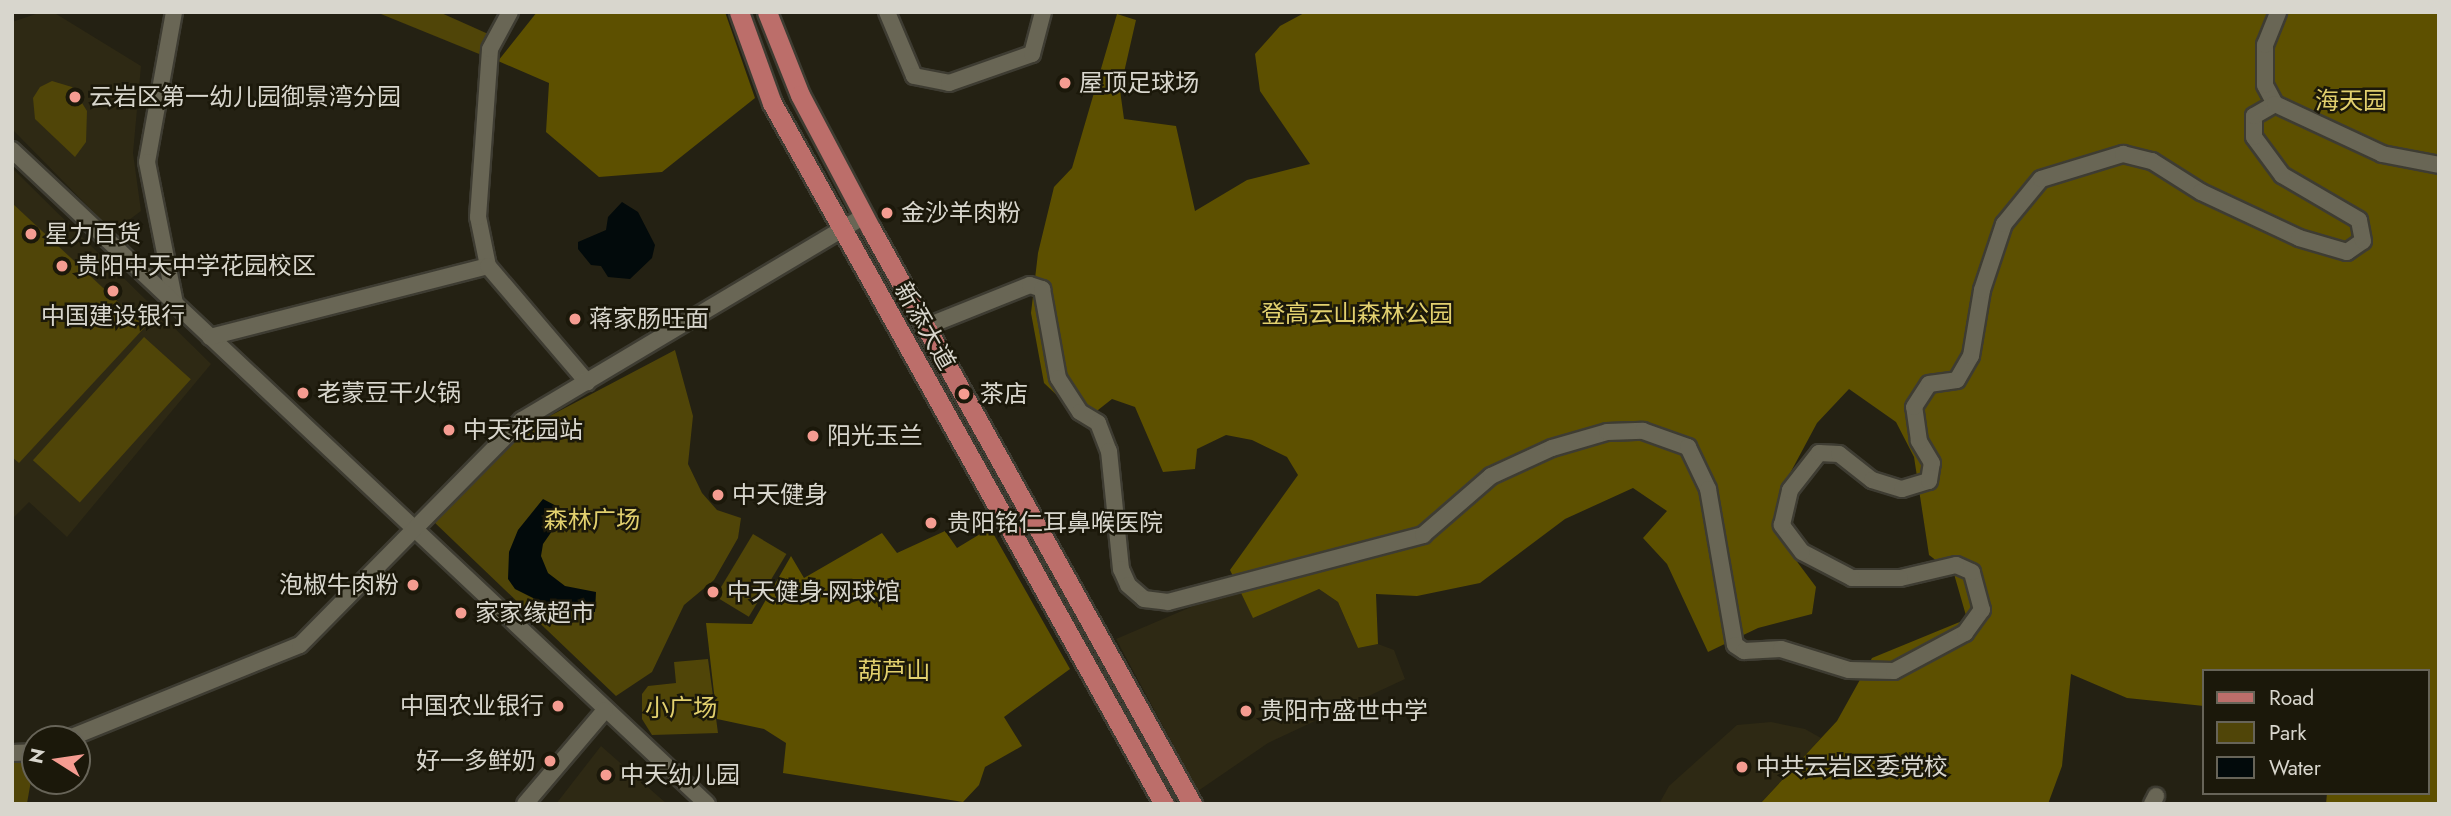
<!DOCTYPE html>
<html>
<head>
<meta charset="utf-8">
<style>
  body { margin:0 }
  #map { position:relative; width:2451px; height:816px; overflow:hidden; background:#242113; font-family:Jost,"Noto Sans SC",sans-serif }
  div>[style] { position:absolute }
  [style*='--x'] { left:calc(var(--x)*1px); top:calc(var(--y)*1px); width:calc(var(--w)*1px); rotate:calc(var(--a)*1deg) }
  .built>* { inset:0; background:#2e2914 }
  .green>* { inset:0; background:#504508; transform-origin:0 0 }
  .forest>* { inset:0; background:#5d5000 }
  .water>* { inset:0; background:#020a0b }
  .roads { filter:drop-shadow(2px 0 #3e3c32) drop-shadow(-2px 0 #3e3c32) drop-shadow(0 2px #3e3c32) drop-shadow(0 -2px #3e3c32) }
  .minor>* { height:16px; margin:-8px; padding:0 8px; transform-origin:8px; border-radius:8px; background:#696655 }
  .primary>* { height:19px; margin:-9.5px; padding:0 9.5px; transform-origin:9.5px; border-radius:9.5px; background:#bc6e6a }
  .dots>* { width:19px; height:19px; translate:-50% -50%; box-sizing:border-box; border:4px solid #1b180a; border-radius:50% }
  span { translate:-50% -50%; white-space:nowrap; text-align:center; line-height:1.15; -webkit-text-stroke:5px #1b180a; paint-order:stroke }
  .poi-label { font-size:24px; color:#d8d6cd }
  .left { translate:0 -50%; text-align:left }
  .right { translate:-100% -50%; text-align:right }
  .park-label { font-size:24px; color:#e2d06e }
  .street-label { font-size:24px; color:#d8d6cd }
  .frame { position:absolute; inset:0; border:14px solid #d8d6cd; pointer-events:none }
  .legend { position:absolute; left:2202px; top:669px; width:228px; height:126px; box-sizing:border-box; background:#1b180a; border:2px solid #676458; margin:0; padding:9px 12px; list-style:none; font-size:21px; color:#d8d6cd }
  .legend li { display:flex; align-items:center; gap:14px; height:35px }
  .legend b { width:35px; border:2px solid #676458 }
  .north { position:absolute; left:21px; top:725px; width:70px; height:70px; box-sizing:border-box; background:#1b180a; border:2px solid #676458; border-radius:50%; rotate:282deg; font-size:19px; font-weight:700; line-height:28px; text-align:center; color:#d8d6cd }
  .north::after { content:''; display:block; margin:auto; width:24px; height:32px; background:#f59c91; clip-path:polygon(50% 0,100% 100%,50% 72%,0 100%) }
</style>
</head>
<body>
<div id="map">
  <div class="built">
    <i style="clip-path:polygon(42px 12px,53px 12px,141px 66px,133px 153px,141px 211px,113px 232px,12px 129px,12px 22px)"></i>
    <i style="clip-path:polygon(12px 168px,211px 364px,67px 537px,29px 502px,12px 519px)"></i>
    <i style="clip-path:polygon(1238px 587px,1253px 617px,1319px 589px,1338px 602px,1358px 648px,1378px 644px,1394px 650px,1405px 679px,1268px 743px,1198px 791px,1116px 639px)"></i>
    <i style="clip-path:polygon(1771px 722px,1805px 729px,1821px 738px,1760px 804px,1659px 804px,1669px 786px,1737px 725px)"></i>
    <i style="clip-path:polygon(601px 746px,667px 804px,556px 804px)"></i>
  </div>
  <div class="green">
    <i style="clip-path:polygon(376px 12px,439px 12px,495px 37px,489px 58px)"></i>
    <i style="clip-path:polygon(52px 81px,72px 87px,87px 111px,86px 142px,75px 157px,35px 119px,33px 98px,40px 87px)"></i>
    <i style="clip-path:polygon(12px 203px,145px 327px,19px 463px,12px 457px)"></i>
    <i style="left:144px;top:337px;width:63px;height:166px;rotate:42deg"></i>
    <i style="clip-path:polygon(675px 350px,693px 416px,688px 464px,702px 493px,717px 510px,741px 518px,738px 538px,714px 580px,684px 605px,652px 672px,616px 696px,433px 521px,527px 428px)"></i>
    <i style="left:753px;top:534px;width:39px;height:73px;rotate:31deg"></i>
    <i style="clip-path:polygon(708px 659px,718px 733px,652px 735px,642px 719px,642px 694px,648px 686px,676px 683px,674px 662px)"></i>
    <i style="left:12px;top:756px;width:23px;height:48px;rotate:10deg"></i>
  </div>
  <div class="forest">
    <i style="clip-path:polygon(537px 12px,725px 12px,755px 98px,662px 172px,599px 177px,546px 132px,549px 83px,498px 61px)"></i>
    <i style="clip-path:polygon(1306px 12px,2439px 12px,2439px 804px,2326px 804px,2327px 793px,2428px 793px,2428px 671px,2204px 671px,2204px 706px,2127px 698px,2071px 674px,2062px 766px,2048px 804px,1760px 804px,1837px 721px,1872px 658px,1967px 619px,1954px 574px,1929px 555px,1914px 457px,1896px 422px,1849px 389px,1817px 423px,1780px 492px,1777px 535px,1816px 587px,1812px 614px,1758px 628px,1708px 652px,1667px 564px,1643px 538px,1667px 511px,1633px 488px,1565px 519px,1480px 583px,1417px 596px,1376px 594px,1378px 644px,1358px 648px,1338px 602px,1319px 589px,1253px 618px,1230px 570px,1298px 475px,1287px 457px,1252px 440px,1226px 435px,1197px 449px,1195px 469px,1163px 472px,1135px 407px,1112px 399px,1084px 421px,1044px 383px,1031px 313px,1038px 253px,1054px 187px,1072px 168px,1117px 14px,1136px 20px,1120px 90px,1124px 119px,1176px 126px,1195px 211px,1247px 180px,1310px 164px,1260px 91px,1255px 54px,1280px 26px)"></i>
    <i style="clip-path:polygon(990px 528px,1070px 669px,1004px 717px,1022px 746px,985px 767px,979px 785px,963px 802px,783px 773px,786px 743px,764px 729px,717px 719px,706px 623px,752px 624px,791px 556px,804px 578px,882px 533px,897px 553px,945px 531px,957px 548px)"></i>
  </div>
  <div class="water">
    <i style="clip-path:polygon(622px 202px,638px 212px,655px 245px,652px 258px,630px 279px,608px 277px,601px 266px,591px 265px,578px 249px,578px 242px,606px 230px,608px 217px)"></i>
    <i style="clip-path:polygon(543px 499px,566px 511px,543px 544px,541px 556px,548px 573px,565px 586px,596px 592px,595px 612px,567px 611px,545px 604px,515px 589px,508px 579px,509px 552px,518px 530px)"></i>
  </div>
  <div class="roads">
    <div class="minor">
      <i style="--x:174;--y:12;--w:152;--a:100.2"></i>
      <i style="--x:147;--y:162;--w:144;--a:78.8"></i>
      <i style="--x:887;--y:12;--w:69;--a:67.1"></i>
      <i style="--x:914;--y:76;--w:36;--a:11"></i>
      <i style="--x:949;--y:83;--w:88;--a:-19.3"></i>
      <i style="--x:1032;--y:54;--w:43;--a:-75.3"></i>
      <i style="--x:2275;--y:104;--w:21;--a:-118"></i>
      <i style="--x:2265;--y:85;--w:40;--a:-90"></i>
      <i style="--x:2265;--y:45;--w:35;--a:-68"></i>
      <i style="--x:12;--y:150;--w:954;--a:43.26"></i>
      <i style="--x:488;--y:266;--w:50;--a:-101.5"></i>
      <i style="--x:478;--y:217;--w:168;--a:-85.9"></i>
      <i style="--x:490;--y:49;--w:42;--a:-61.6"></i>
      <i style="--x:925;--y:327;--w:113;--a:-21.8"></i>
      <i style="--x:1030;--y:285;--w:13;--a:18"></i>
      <i style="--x:1042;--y:289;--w:90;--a:79.8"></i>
      <i style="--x:1058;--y:378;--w:40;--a:57.1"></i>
      <i style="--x:1080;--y:412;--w:21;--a:31"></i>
      <i style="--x:1098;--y:423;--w:30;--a:69"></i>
      <i style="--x:1109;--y:451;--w:119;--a:84.2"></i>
      <i style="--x:1121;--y:569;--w:17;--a:66"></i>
      <i style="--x:1128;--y:585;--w:21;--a:41"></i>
      <i style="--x:1144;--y:599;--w:24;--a:7"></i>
      <i style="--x:1168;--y:602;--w:264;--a:-14.7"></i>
      <i style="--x:1423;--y:535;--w:90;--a:-40.9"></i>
      <i style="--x:1491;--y:476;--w:67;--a:-24.7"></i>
      <i style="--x:1552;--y:448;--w:57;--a:-16.2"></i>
      <i style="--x:1607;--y:432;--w:36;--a:-2"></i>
      <i style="--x:1643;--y:431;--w:48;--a:19.6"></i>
      <i style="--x:1688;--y:447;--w:47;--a:64.5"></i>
      <i style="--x:1708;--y:489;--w:158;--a:80.2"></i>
      <i style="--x:1735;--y:645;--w:11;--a:34"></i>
      <i style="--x:1744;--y:651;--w:37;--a:-3"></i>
      <i style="--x:1781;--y:649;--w:71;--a:17.2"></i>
      <i style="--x:1849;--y:670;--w:45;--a:1.3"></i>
      <i style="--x:1894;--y:671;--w:81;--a:-28.2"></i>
      <i style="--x:1965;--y:633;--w:29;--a:-54"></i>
      <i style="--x:1982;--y:610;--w:39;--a:-105"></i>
      <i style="--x:1972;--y:572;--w:17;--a:-156"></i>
      <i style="--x:1956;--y:565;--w:57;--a:166.9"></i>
      <i style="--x:1900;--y:578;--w:48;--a:180"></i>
      <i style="--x:1852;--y:578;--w:56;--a:-152.5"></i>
      <i style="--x:1802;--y:552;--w:34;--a:-127"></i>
      <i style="--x:1782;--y:525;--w:36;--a:-77"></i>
      <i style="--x:1790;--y:490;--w:47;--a:-51.9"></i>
      <i style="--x:1819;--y:453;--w:20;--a:3"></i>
      <i style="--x:1839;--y:454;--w:42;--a:38.2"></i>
      <i style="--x:1872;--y:480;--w:31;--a:17"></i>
      <i style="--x:1902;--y:489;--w:28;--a:-17"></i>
      <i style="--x:1929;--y:481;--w:18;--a:-81"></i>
      <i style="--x:1932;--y:463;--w:26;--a:-121"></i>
      <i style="--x:1919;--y:441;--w:34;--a:-98"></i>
      <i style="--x:1914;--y:407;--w:27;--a:-57"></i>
      <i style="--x:1929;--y:384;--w:28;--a:-8"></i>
      <i style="--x:1957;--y:380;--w:28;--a:-60"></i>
      <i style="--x:1971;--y:356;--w:67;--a:-80.5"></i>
      <i style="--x:1982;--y:290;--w:70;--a:-71.6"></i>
      <i style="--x:2004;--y:224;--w:58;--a:-50.6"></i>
      <i style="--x:2041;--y:179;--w:86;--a:-17"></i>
      <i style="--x:2123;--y:154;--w:30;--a:14"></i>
      <i style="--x:2152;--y:161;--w:58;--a:32.3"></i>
      <i style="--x:2201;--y:192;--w:108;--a:25.1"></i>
      <i style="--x:2299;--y:238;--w:50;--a:16.3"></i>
      <i style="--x:2347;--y:252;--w:19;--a:-35"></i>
      <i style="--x:2363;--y:241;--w:21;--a:-101"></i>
      <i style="--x:2359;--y:220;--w:89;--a:-149.7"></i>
      <i style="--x:2282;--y:175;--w:47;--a:-126.4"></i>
      <i style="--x:2254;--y:137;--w:21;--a:-90"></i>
      <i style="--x:2254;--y:116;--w:24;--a:-30"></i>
      <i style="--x:2275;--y:104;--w:118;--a:25"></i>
      <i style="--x:2382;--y:154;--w:58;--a:10.9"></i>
      <i style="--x:210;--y:337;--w:287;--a:-14.3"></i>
      <i style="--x:488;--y:266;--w:153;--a:49.5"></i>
      <i style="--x:67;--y:739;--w:251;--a:-22"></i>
      <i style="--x:300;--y:645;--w:316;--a:-45.4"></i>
      <i style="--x:522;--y:420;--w:398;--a:-30.8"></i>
      <i style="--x:12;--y:753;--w:23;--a:-2"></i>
      <i style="--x:525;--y:804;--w:123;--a:-49.6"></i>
      <i style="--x:2152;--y:804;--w:9;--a:-63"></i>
    </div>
    <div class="primary">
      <i style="--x:739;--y:12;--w:97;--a:70.1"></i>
      <i style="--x:772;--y:103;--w:803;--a:60.79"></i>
      <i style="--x:767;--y:12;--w:89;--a:68.3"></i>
      <i style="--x:800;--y:95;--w:152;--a:62.1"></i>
      <i style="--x:871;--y:229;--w:659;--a:60.83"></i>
    </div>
  </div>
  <div class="dots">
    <i style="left:1065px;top:83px;background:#f59c91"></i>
    <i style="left:75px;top:97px;background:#f59c91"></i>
    <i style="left:887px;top:213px;background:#f59c91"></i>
    <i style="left:31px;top:234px;background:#f59c91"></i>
    <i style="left:62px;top:266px;background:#f59c91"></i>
    <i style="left:113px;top:291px;background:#f59c91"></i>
    <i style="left:575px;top:319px;background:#f59c91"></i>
    <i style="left:303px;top:393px;background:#f59c91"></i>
    <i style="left:964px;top:394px;background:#f59c91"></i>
    <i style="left:449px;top:430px;background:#f59c91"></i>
    <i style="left:813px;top:436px;background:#f59c91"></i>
    <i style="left:718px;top:495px;background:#f59c91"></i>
    <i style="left:931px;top:523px;background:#f59c91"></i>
    <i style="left:413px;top:585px;background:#f59c91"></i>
    <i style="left:713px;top:592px;background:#f59c91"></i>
    <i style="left:461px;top:613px;background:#f59c91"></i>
    <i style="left:558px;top:706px;background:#f59c91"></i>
    <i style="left:1246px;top:711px;background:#f59c91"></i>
    <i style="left:550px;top:761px;background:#f59c91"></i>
    <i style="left:1742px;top:767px;background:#f59c91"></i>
    <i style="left:606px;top:775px;background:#f59c91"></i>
  </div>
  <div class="poi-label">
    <span class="left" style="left:1079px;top:83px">屋顶足球场</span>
    <span class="left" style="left:89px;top:97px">云岩区第一幼儿园御景湾分园</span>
    <span class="left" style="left:901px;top:213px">金沙羊肉粉</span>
    <span class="left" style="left:45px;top:234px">星力百货</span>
    <span class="left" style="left:76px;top:266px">贵阳中天中学花园校区</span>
    <span style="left:113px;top:316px">中国建设银行</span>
    <span class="left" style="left:589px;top:319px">蒋家肠旺面</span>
    <span class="left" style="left:317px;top:393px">老蒙豆干火锅</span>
    <span class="left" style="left:980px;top:394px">茶店</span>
    <span class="left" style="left:463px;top:430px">中天花园站</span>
    <span class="left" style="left:827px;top:436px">阳光玉兰</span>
    <span class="left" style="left:732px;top:495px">中天健身</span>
    <span class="left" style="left:947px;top:523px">贵阳铭仁耳鼻喉医院</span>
    <span class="right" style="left:399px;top:585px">泡椒牛肉粉</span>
    <span class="left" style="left:727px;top:592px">中天健身-网球馆</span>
    <span class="left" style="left:475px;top:613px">家家缘超市</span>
    <span class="right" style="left:544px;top:706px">中国农业银行</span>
    <span class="left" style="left:1260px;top:711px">贵阳市盛世中学</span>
    <span class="right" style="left:536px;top:761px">好一多鲜奶</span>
    <span class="left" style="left:1756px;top:767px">中共云岩区委党校</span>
    <span class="left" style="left:620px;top:775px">中天幼儿园</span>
  </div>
  <div class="park-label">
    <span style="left:2351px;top:101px">海天园</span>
    <span style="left:1357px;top:314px">登高云山森林公园</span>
    <span style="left:592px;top:520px">森林广场</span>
    <span style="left:894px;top:671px">葫芦山</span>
    <span style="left:681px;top:708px">小广场</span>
  </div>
  <div class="street-label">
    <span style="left:925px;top:326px;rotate:60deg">新添大道</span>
  </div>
  <div class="frame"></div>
  <ul class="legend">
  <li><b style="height:9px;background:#bc6e6a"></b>Road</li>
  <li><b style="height:19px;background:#504508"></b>Park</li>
  <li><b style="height:19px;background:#020a0b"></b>Water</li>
  </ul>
  <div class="north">N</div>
</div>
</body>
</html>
